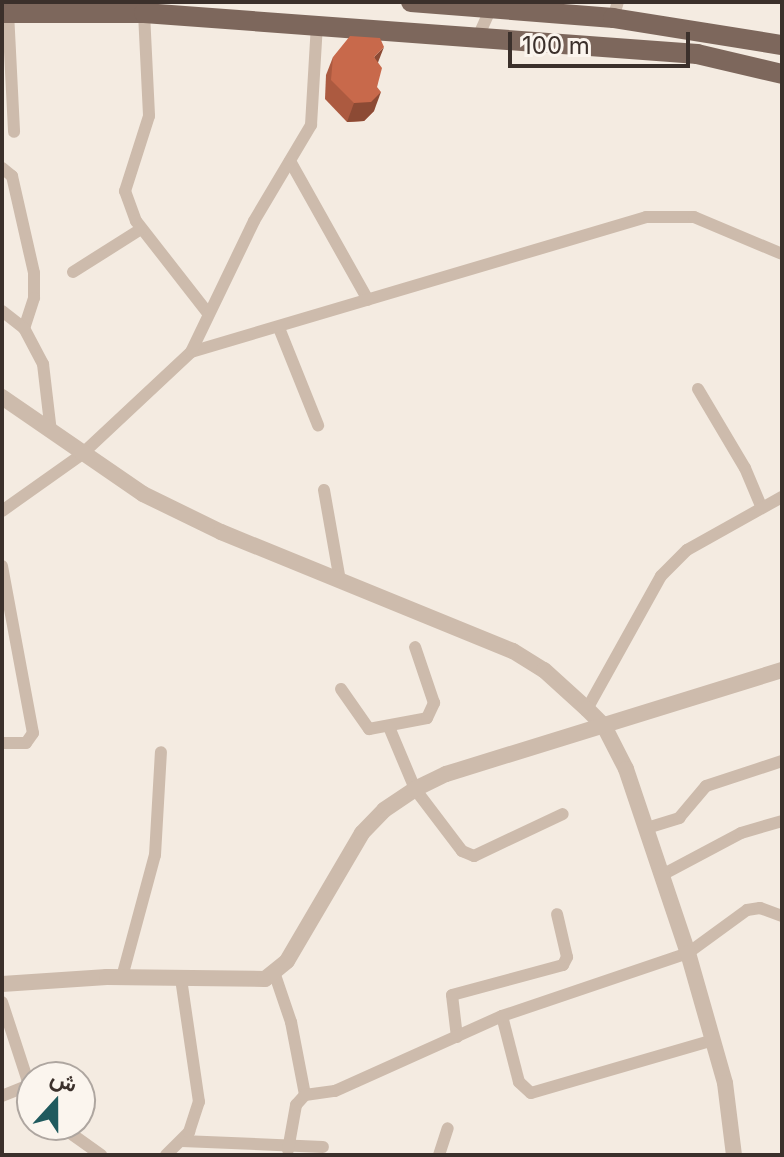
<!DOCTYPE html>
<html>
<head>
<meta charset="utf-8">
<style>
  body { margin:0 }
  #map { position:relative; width:784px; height:1157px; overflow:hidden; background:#f4ebe1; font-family:Inter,Vazirmatn,sans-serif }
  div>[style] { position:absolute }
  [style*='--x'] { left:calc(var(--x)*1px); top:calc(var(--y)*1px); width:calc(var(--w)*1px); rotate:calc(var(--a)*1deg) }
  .minor>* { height:12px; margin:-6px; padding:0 6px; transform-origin:6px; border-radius:6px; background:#cdbbac }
  .tertiary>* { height:16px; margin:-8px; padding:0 8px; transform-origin:8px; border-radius:8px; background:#cdbbac }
  .primary>* { height:20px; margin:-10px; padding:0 10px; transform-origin:10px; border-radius:10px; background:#7d675c }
  .wall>* { inset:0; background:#ac5a40 }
  .shaded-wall>* { inset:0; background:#8c4a34 }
  .building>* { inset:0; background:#c8694b }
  span { translate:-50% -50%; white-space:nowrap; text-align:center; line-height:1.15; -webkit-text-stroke:7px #fbf5ee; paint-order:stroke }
  .frame { position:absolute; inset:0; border:4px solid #3b302b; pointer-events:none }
  .north { position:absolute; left:16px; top:1061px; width:80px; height:80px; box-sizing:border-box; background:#fbf5ee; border:2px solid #aea6a0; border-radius:50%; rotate:21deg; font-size:22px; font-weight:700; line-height:32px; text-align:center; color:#3b302b }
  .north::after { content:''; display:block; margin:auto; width:28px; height:36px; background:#1f5a5e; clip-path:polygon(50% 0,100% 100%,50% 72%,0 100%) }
  .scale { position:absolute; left:508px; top:32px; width:182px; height:36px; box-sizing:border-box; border:4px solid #3b302b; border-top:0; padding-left:10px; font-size:24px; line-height:28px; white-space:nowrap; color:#3b302b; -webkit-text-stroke:6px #fbf5ee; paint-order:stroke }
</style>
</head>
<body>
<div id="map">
  <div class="minor">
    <i style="--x:8;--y:12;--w:120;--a:87.1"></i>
    <i style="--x:144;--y:13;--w:103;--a:87.2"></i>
    <i style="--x:149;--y:116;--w:79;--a:107.7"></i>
    <i style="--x:125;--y:191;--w:32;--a:70"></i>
    <i style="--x:136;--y:221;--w:117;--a:52"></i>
    <i style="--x:613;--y:18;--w:17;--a:-73"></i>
    <i style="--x:478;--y:37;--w:37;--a:-66"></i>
    <i style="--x:290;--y:161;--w:159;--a:60.7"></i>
    <i style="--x:2;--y:168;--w:13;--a:39"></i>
    <i style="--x:12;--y:176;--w:99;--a:77.2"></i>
    <i style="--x:34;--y:273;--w:25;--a:90"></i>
    <i style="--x:34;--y:298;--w:32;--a:108"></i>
    <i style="--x:73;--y:272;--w:80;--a:-32.3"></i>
    <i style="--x:2;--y:311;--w:28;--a:38"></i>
    <i style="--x:24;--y:328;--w:41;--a:62.2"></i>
    <i style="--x:43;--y:364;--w:68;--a:83.3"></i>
    <i style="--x:279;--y:328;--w:105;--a:68.1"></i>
    <i style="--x:191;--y:352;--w:475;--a:-16.5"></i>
    <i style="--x:646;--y:217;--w:48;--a:0"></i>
    <i style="--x:694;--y:217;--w:95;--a:22.8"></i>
    <i style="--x:698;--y:389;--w:92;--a:59.3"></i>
    <i style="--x:745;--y:468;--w:41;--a:67.2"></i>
    <i style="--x:324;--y:490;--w:92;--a:80"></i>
    <i style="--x:2;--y:511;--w:97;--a:-35.3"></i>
    <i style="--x:81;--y:455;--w:151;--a:-43.1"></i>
    <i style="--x:191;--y:352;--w:145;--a:-64.3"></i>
    <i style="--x:254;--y:221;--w:112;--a:-59.3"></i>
    <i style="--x:311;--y:125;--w:100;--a:-86.6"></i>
    <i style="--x:2;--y:566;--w:170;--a:79.5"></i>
    <i style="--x:33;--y:733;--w:12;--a:125"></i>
    <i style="--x:26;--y:743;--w:24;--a:180"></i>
    <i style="--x:341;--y:689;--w:49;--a:55"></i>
    <i style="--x:369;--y:729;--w:59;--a:-10.7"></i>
    <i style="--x:427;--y:718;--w:17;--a:-65"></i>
    <i style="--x:434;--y:703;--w:59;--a:-108.7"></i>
    <i style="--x:587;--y:709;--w:152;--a:-60.9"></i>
    <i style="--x:661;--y:576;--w:37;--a:-45"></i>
    <i style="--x:687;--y:550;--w:109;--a:-29.2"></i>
    <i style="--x:389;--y:727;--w:67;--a:67.2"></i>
    <i style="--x:415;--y:789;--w:78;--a:52.8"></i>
    <i style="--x:462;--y:851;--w:13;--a:23"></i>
    <i style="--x:474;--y:856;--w:98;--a:-25.3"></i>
    <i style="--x:647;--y:828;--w:34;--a:-17"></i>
    <i style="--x:679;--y:818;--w:42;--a:-49.8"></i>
    <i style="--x:706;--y:786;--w:80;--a:-18.2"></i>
    <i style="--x:662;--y:875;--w:89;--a:-28"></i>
    <i style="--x:741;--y:833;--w:43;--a:-16.3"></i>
    <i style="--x:275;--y:975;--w:50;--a:71.2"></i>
    <i style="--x:291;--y:1022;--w:74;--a:79.1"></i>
    <i style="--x:122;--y:977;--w:126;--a:-74.9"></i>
    <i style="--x:155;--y:855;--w:103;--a:-86.7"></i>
    <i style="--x:2;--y:1002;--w:97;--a:71.9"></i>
    <i style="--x:502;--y:1016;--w:68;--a:75.6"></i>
    <i style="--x:519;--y:1082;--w:16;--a:43"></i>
    <i style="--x:531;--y:1093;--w:190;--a:-16.2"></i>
    <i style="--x:457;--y:1037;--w:42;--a:-96.8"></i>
    <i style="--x:452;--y:995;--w:115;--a:-15.1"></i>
    <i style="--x:563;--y:965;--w:9;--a:-63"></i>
    <i style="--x:567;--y:957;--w:44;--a:-103.1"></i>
    <i style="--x:2;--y:1096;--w:27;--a:-22"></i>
    <i style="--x:59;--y:1125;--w:52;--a:35.5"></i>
    <i style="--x:182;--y:1141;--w:141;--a:2.4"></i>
    <i style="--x:288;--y:1150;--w:46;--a:-79.9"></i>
    <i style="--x:296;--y:1105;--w:13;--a:-48"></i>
    <i style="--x:305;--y:1095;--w:30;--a:-8"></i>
    <i style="--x:335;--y:1091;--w:183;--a:-24.2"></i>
    <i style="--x:502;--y:1016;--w:196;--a:-18.7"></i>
    <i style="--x:688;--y:953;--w:73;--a:-36.1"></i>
    <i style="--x:747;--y:910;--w:13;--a:-9"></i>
    <i style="--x:760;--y:908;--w:23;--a:20"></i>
    <i style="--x:166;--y:1155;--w:33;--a:-45"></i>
    <i style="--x:189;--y:1132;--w:32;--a:-72"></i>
    <i style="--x:199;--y:1102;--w:125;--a:-98.3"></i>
    <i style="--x:439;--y:1155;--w:28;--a:-72"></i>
  </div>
  <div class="tertiary">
    <i style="--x:2;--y:397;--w:171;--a:34.5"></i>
    <i style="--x:143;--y:494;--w:87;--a:26"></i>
    <i style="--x:221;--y:532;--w:315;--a:22.2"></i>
    <i style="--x:513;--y:651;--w:36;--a:32"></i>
    <i style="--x:544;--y:670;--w:58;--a:42.2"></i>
    <i style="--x:587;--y:709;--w:24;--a:45"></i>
    <i style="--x:604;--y:726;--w:48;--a:62.9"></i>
    <i style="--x:626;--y:769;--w:194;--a:71.4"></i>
    <i style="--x:688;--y:953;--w:135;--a:74.1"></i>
    <i style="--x:725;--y:1083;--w:73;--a:82.9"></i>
    <i style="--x:2;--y:984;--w:105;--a:-3.8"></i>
    <i style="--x:107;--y:977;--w:158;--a:0.7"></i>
    <i style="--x:265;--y:979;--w:28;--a:-39"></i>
    <i style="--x:287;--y:961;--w:148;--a:-59.6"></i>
    <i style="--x:362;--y:833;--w:32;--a:-46"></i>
    <i style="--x:384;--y:810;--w:37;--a:-34"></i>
    <i style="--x:415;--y:789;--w:34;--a:-26"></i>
    <i style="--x:446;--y:774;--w:352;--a:-17.2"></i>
  </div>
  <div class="primary">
    <i style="--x:411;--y:2;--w:203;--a:4.5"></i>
    <i style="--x:613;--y:18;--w:171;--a:9.1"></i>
    <i style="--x:2;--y:13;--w:142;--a:0"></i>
    <i style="--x:144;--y:13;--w:555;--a:4.24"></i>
    <i style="--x:697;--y:54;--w:87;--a:13.2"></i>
  </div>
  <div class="wall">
    <i style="clip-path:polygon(333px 57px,378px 63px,377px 87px,374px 111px,364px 121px,347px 122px,325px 99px,326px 75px)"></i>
  </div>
  <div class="shaded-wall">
    <i style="clip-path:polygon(384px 47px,377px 65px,374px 57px)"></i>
    <i style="clip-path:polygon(381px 92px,374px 111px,364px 121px,347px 122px,354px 103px)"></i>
  </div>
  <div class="building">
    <i style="clip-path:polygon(350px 36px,380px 38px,384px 47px,374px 57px,382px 68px,377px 87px,381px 92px,371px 102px,354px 103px,331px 80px,333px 57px)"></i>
  </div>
  <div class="frame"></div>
  <div class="north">ش</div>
  <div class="scale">100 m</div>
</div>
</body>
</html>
